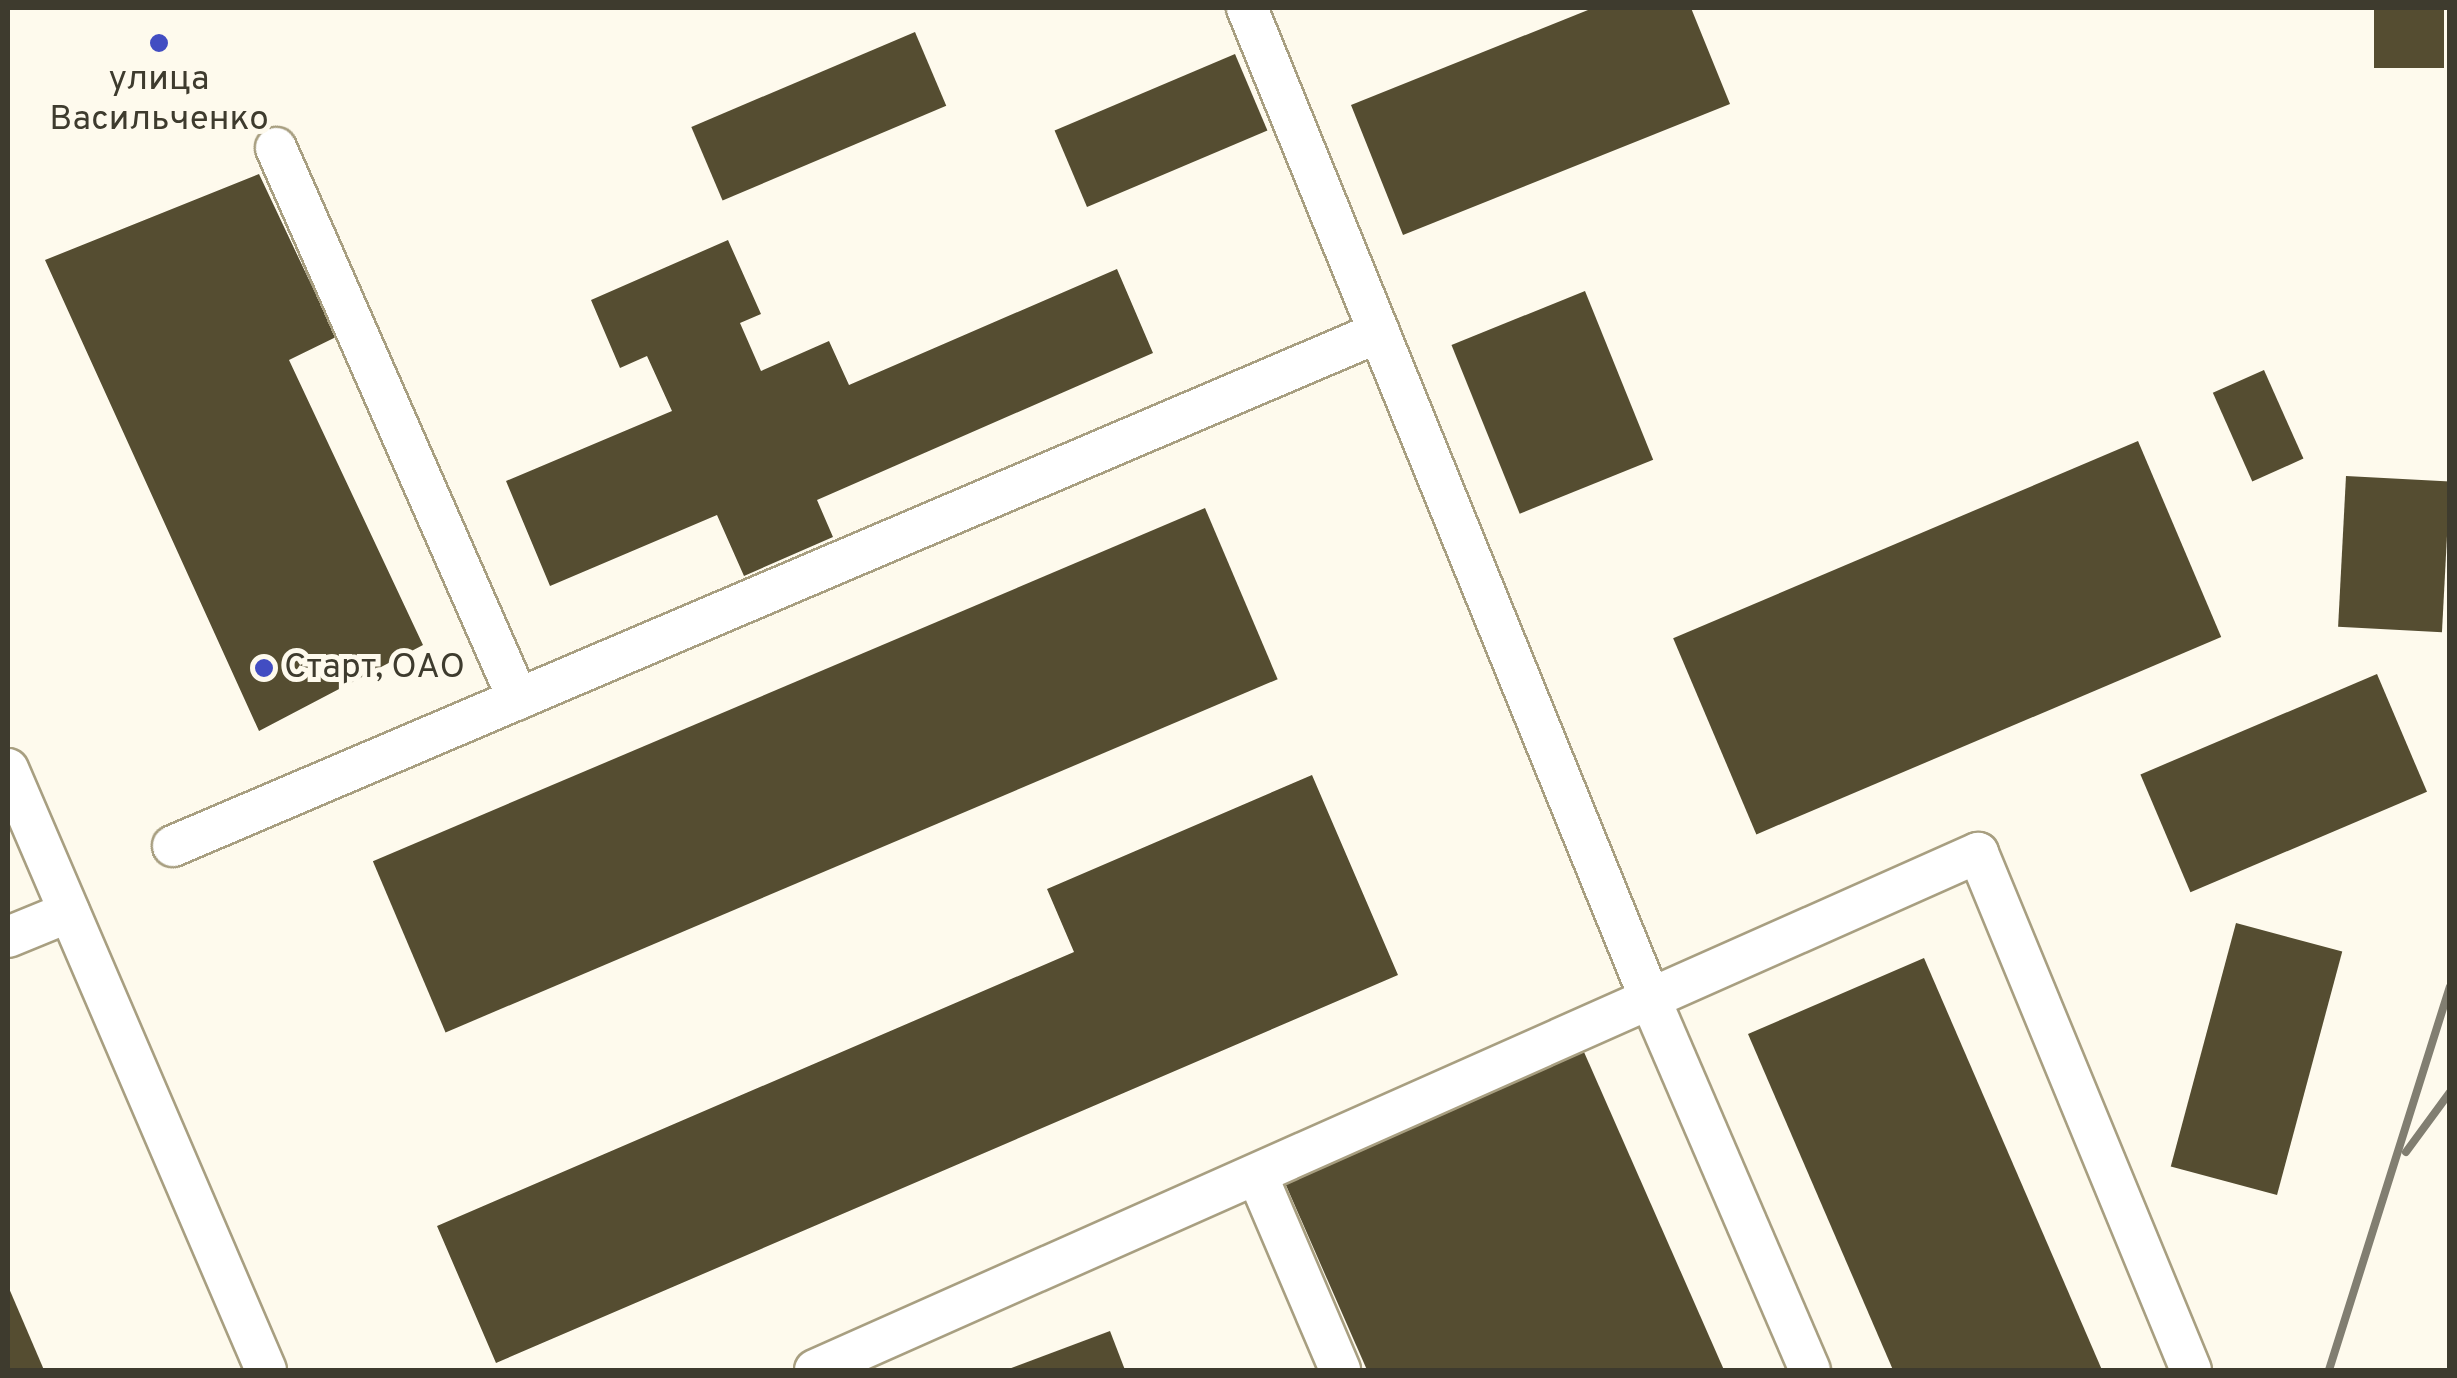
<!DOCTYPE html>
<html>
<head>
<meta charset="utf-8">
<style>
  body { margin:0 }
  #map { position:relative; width:2457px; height:1378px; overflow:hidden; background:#fefaed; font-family:Overpass,sans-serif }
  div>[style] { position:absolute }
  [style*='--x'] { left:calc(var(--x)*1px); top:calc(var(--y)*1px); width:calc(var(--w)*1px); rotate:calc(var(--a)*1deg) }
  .building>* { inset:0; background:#554d31; transform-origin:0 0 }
  .roads { filter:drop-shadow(2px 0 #a89f81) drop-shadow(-2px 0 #a89f81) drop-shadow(0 2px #a89f81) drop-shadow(0 -2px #a89f81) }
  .minor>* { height:40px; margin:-20px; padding:0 20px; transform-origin:20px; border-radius:20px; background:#fff }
  .rail>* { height:8px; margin:-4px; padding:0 4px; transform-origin:4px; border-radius:4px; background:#817e71 }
  .dots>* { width:28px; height:28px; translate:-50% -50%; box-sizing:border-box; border:5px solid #fefaed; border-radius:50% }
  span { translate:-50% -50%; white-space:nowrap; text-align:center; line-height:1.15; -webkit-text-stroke:10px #fefaed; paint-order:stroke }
  .poi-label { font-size:35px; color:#3e3b2e }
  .left { translate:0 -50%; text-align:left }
  .frame { position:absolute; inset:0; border:10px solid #3e3b2e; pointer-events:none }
</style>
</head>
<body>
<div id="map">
  <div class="building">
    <i style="clip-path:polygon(1593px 8px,1691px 8px,1730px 104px,1403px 235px,1351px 105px)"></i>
    <i style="left:2374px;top:8px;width:70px;height:60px"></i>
    <i style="left:915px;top:32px;width:80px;height:243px;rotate:67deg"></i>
    <i style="left:1235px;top:54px;width:83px;height:196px;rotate:67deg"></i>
    <i style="clip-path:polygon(259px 174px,336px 337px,289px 360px,423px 645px,259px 731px,45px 260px)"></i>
    <i style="clip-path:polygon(728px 240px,761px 314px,740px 323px,761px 371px,829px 341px,849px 385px,1117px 269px,1153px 353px,817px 500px,833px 537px,744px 576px,717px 515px,550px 586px,506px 481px,672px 411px,647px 356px,620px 368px,591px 300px)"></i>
    <i style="left:1585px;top:291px;width:182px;height:144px;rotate:68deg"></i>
    <i style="left:2264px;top:370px;width:97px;height:56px;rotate:66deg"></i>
    <i style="left:2138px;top:441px;width:213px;height:505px;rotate:67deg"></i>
    <i style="left:2346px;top:476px;width:104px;height:151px;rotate:3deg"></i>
    <i style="left:1205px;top:508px;width:186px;height:904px;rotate:67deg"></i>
    <i style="left:2377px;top:674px;width:128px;height:257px;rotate:67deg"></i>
    <i style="clip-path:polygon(1312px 775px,1398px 975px,496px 1363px,437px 1226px,1074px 952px,1047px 889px)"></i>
    <i style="left:2236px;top:923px;width:110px;height:252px;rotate:15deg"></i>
    <i style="clip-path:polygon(1924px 958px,2102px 1370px,1893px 1370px,1748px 1034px)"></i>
    <i style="clip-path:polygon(1584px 1052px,1724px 1370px,1367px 1370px,1285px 1183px)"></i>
    <i style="clip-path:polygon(8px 1286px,44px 1370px,8px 1370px)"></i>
    <i style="clip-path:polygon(1110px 1331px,1125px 1370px,1006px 1370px)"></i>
  </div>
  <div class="roads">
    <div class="minor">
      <i style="--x:1247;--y:8;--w:1072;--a:67.86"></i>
      <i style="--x:1651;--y:1001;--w:402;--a:66.7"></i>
      <i style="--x:276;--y:148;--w:602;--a:66.29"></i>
      <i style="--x:8;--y:769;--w:654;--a:66.77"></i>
      <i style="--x:173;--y:846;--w:1311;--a:-23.08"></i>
      <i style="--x:8;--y:937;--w:66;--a:-22.3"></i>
      <i style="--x:1257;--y:1175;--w:212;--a:66.9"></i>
      <i style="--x:815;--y:1370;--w:1273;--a:-23.97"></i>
      <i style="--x:1978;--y:853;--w:559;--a:67.61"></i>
    </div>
  </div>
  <div class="rail">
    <i style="--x:2406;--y:1152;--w:74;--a:-53.7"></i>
    <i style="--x:2329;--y:1370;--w:402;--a:-72.5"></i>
  </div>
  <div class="dots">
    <i style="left:159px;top:43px;background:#424dc2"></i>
    <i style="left:264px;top:668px;background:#424dc2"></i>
  </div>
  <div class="poi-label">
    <span style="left:159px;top:100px">улица<br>Васильченко</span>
    <span class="left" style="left:284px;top:668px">Старт, ОАО</span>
  </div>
  <div class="frame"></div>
</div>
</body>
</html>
